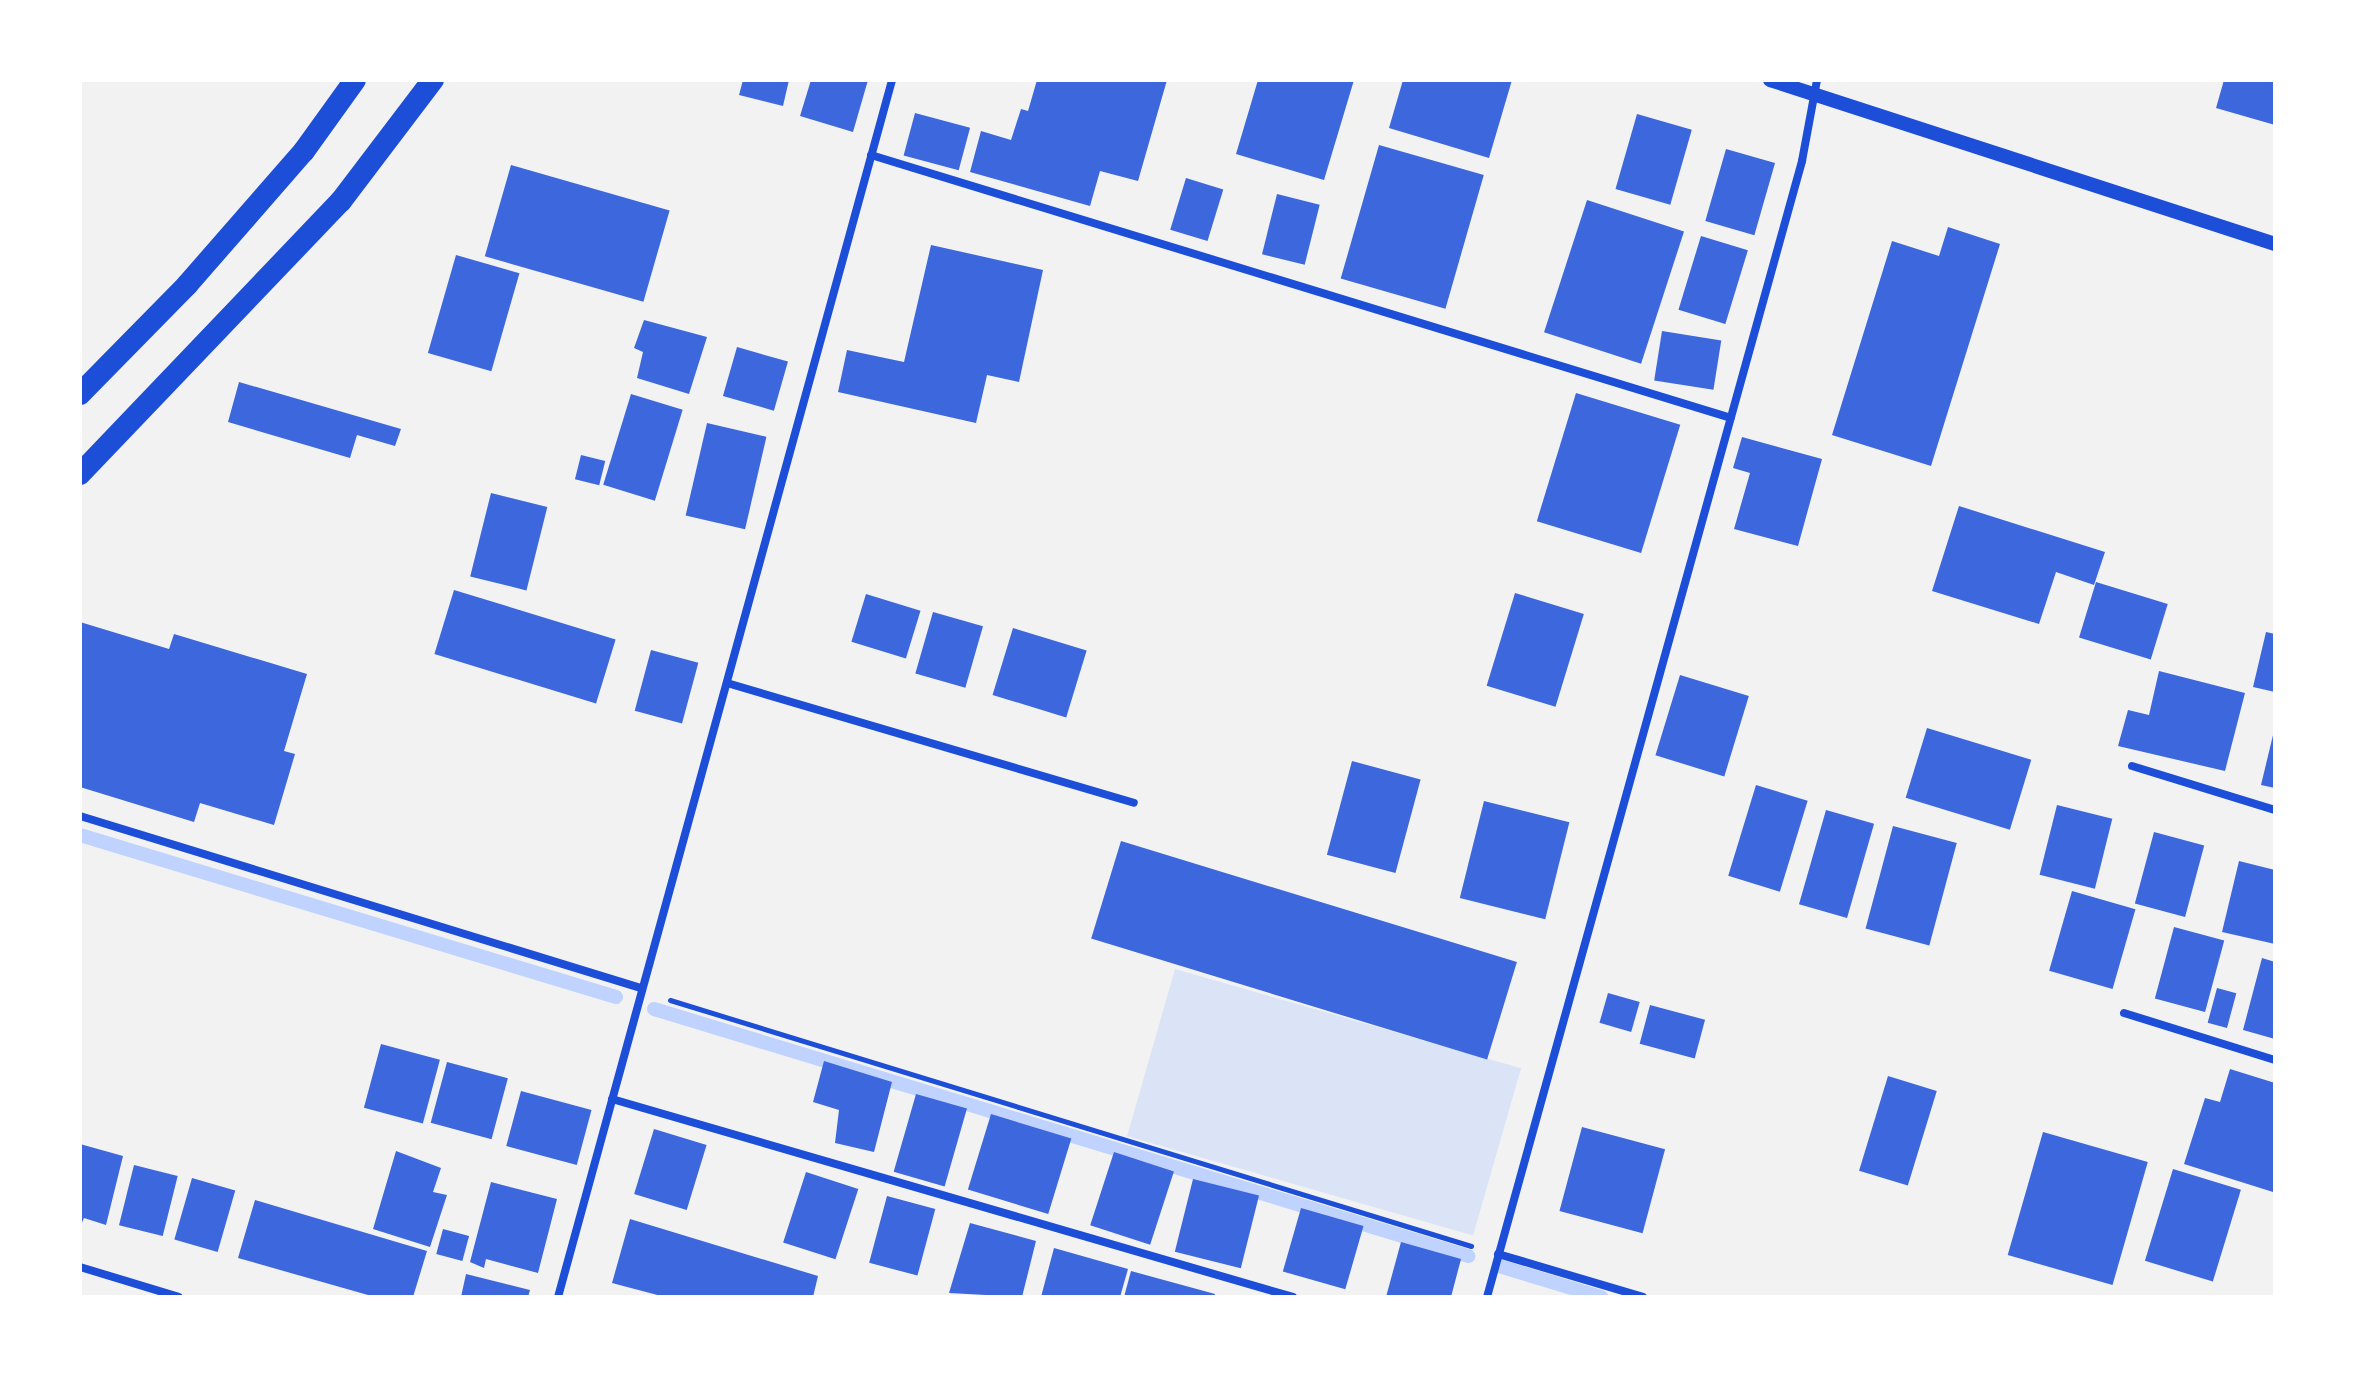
<!DOCTYPE html>
<html>
<head>
<meta charset="utf-8">
<style>
  body { margin:0 }
  #map { position:relative; width:2355px; height:1377px; overflow:hidden; background:#f2f2f2; font-family:Commissioner,sans-serif }
  div>[style] { position:absolute }
  [style*='--x'] { left:calc(var(--x)*1px); top:calc(var(--y)*1px); width:calc(var(--w)*1px); rotate:calc(var(--a)*1deg) }
  .green>* { inset:0; background:#dbe4f7; transform-origin:0 0 }
  .stream>* { height:14px; margin:-7px; padding:0 7px; transform-origin:7px; border-radius:7px; background:#bfd3fe }
  .building>* { inset:0; background:#3d67dc; transform-origin:0 0 }
  .path>* { height:5px; margin:-2.5px; padding:0 2.5px; transform-origin:2.5px; border-radius:2.5px; background:#1d4ed8 }
  .minor>* { height:8px; margin:-4px; padding:0 4px; transform-origin:4px; border-radius:4px; background:#1d4ed8 }
  .tertiary>* { height:14px; margin:-7px; padding:0 7px; transform-origin:7px; border-radius:7px; background:#1d4ed8 }
  .trunk>* { height:22px; margin:-11px; padding:0 11px; transform-origin:11px; border-radius:11px; background:#1d4ed8 }
  span { translate:-50% -50%; white-space:nowrap; text-align:center; line-height:1.15; -webkit-text-stroke:8px #fff; paint-order:stroke }
  .frame { position:absolute; inset:0; border:82px solid #fff; pointer-events:none }
</style>
</head>
<body>
<div id="map">
  <div class="green">
    <i style="left:1175px;top:969px;width:360px;height:174px;rotate:16deg"></i>
  </div>
  <div class="stream">
    <i style="--x:80;--y:835;--w:560;--a:16.82"></i>
    <i style="--x:654;--y:1009;--w:851;--a:16.88"></i>
    <i style="--x:1499;--y:1266;--w:107;--a:16.9"></i>
  </div>
  <div class="building">
    <i style="clip-path:polygon(743px 80px,789px 80px,783px 106px,739px 95px)"></i>
    <i style="clip-path:polygon(811px 80px,868px 80px,853px 132px,800px 116px)"></i>
    <i style="clip-path:polygon(1037px 80px,1167px 80px,1138px 181px,1100px 171px,1090px 206px,970px 172px,981px 131px,1011px 140px,1021px 109px,1028px 111px)"></i>
    <i style="clip-path:polygon(1258px 80px,1354px 80px,1324px 180px,1236px 154px)"></i>
    <i style="clip-path:polygon(1403px 80px,1512px 80px,1489px 158px,1389px 128px)"></i>
    <i style="clip-path:polygon(2224px 80px,2275px 80px,2275px 125px,2216px 108px)"></i>
    <i style="left:915px;top:113px;width:57px;height:44px;rotate:15deg"></i>
    <i style="left:1637px;top:114px;width:57px;height:78px;rotate:16deg"></i>
    <i style="left:1379px;top:145px;width:109px;height:139px;rotate:16deg"></i>
    <i style="left:1726px;top:149px;width:51px;height:75px;rotate:16deg"></i>
    <i style="left:511px;top:165px;width:165px;height:95px;rotate:16deg"></i>
    <i style="left:1186px;top:178px;width:39px;height:54px;rotate:17deg"></i>
    <i style="left:1277px;top:194px;width:44px;height:62px;rotate:14deg"></i>
    <i style="left:1587px;top:200px;width:102px;height:139px;rotate:18deg"></i>
    <i style="clip-path:polygon(1948px 227px,2000px 244px,1931px 466px,1832px 435px,1892px 241px,1939px 256px)"></i>
    <i style="left:1701px;top:236px;width:49px;height:77px;rotate:17deg"></i>
    <i style="clip-path:polygon(931px 245px,1043px 270px,1019px 382px,987px 375px,976px 423px,838px 392px,847px 350px,904px 362px)"></i>
    <i style="left:456px;top:255px;width:66px;height:102px;rotate:16deg"></i>
    <i style="clip-path:polygon(644px 320px,707px 337px,689px 394px,637px 378px,643px 352px,634px 348px)"></i>
    <i style="left:1662px;top:331px;width:60px;height:50px;rotate:9deg"></i>
    <i style="left:737px;top:347px;width:53px;height:51px;rotate:16deg"></i>
    <i style="clip-path:polygon(239px 382px,401px 429px,395px 446px,357px 435px,350px 458px,228px 422px)"></i>
    <i style="left:1576px;top:393px;width:109px;height:134px;rotate:17deg"></i>
    <i style="left:631px;top:394px;width:54px;height:95px;rotate:17deg"></i>
    <i style="left:707px;top:423px;width:61px;height:95px;rotate:13deg"></i>
    <i style="clip-path:polygon(1742px 437px,1822px 459px,1798px 546px,1734px 529px,1750px 473px,1733px 468px)"></i>
    <i style="left:581px;top:455px;width:25px;height:25px;rotate:14deg"></i>
    <i style="left:491px;top:493px;width:58px;height:86px;rotate:14deg"></i>
    <i style="clip-path:polygon(1959px 506px,2105px 552px,2094px 585px,2056px 572px,2039px 624px,1932px 591px)"></i>
    <i style="left:2096px;top:582px;width:75px;height:58px;rotate:17deg"></i>
    <i style="left:454px;top:590px;width:169px;height:67px;rotate:17deg"></i>
    <i style="left:1515px;top:593px;width:72px;height:97px;rotate:17deg"></i>
    <i style="left:866px;top:594px;width:57px;height:50px;rotate:17deg"></i>
    <i style="left:933px;top:612px;width:52px;height:64px;rotate:16deg"></i>
    <i style="clip-path:polygon(80px 622px,169px 649px,174px 634px,307px 674px,284px 751px,295px 754px,274px 825px,200px 803px,194px 822px,80px 787px)"></i>
    <i style="left:1013px;top:628px;width:77px;height:70px;rotate:17deg"></i>
    <i style="clip-path:polygon(2266px 632px,2275px 634px,2275px 692px,2253px 687px)"></i>
    <i style="left:651px;top:650px;width:49px;height:63px;rotate:15deg"></i>
    <i style="clip-path:polygon(2159px 671px,2245px 693px,2225px 771px,2118px 746px,2128px 710px,2149px 715px)"></i>
    <i style="left:1680px;top:675px;width:72px;height:84px;rotate:17deg"></i>
    <i style="left:1927px;top:728px;width:109px;height:73px;rotate:17deg"></i>
    <i style="clip-path:polygon(2274px 731px,2275px 731px,2275px 788px,2261px 785px)"></i>
    <i style="left:1352px;top:761px;width:71px;height:97px;rotate:15deg"></i>
    <i style="left:1756px;top:785px;width:54px;height:95px;rotate:17deg"></i>
    <i style="left:1484px;top:801px;width:88px;height:100px;rotate:14deg"></i>
    <i style="left:2057px;top:805px;width:57px;height:72px;rotate:14deg"></i>
    <i style="left:1826px;top:810px;width:50px;height:98px;rotate:16deg"></i>
    <i style="left:1893px;top:826px;width:66px;height:106px;rotate:15deg"></i>
    <i style="left:2154px;top:832px;width:52px;height:74px;rotate:15deg"></i>
    <i style="left:1121px;top:841px;width:414px;height:102px;rotate:17deg"></i>
    <i style="clip-path:polygon(2239px 861px,2275px 870px,2275px 944px,2222px 932px)"></i>
    <i style="left:2072px;top:891px;width:66px;height:83px;rotate:16deg"></i>
    <i style="left:2174px;top:927px;width:52px;height:74px;rotate:15deg"></i>
    <i style="clip-path:polygon(2262px 958px,2275px 962px,2275px 1039px,2243px 1030px)"></i>
    <i style="left:2217px;top:988px;width:20px;height:36px;rotate:15deg"></i>
    <i style="left:1608px;top:993px;width:33px;height:31px;rotate:16deg"></i>
    <i style="left:1650px;top:1005px;width:57px;height:40px;rotate:15deg"></i>
    <i style="left:381px;top:1044px;width:61px;height:66px;rotate:15deg"></i>
    <i style="clip-path:polygon(824px 1061px,892px 1082px,874px 1152px,835px 1143px,839px 1110px,813px 1102px)"></i>
    <i style="left:447px;top:1062px;width:63px;height:63px;rotate:15deg"></i>
    <i style="clip-path:polygon(2230px 1069px,2275px 1083px,2273px 1192px,2184px 1164px,2205px 1098px,2220px 1102px)"></i>
    <i style="left:1888px;top:1076px;width:51px;height:99px;rotate:17deg"></i>
    <i style="left:521px;top:1091px;width:73px;height:57px;rotate:15deg"></i>
    <i style="left:916px;top:1094px;width:53px;height:81px;rotate:16deg"></i>
    <i style="left:991px;top:1114px;width:84px;height:79px;rotate:17deg"></i>
    <i style="left:1582px;top:1127px;width:86px;height:87px;rotate:15deg"></i>
    <i style="left:654px;top:1129px;width:55px;height:68px;rotate:17deg"></i>
    <i style="left:2043px;top:1132px;width:109px;height:128px;rotate:16deg"></i>
    <i style="clip-path:polygon(80px 1144px,123px 1156px,106px 1225px,84px 1218px,80px 1227px)"></i>
    <i style="clip-path:polygon(396px 1151px,441px 1168px,433px 1192px,447px 1195px,430px 1247px,373px 1229px)"></i>
    <i style="left:1114px;top:1152px;width:63px;height:77px;rotate:18deg"></i>
    <i style="left:134px;top:1165px;width:45px;height:62px;rotate:14deg"></i>
    <i style="left:2173px;top:1169px;width:71px;height:96px;rotate:17deg"></i>
    <i style="left:806px;top:1172px;width:55px;height:74px;rotate:18deg"></i>
    <i style="left:192px;top:1178px;width:45px;height:64px;rotate:16deg"></i>
    <i style="left:1193px;top:1179px;width:68px;height:75px;rotate:14deg"></i>
    <i style="clip-path:polygon(491px 1182px,557px 1199px,538px 1273px,486px 1259px,484px 1268px,470px 1262px)"></i>
    <i style="left:887px;top:1196px;width:50px;height:69px;rotate:15deg"></i>
    <i style="clip-path:polygon(255px 1200px,427px 1251px,413px 1297px,375px 1297px,238px 1258px)"></i>
    <i style="left:1301px;top:1208px;width:65px;height:66px;rotate:16deg"></i>
    <i style="clip-path:polygon(630px 1219px,818px 1276px,813px 1297px,665px 1297px,612px 1283px)"></i>
    <i style="clip-path:polygon(970px 1223px,1036px 1241px,1022px 1297px,949px 1293px)"></i>
    <i style="left:443px;top:1229px;width:27px;height:26px;rotate:15deg"></i>
    <i style="clip-path:polygon(1401px 1242px,1461px 1259px,1451px 1297px,1386px 1297px)"></i>
    <i style="clip-path:polygon(1054px 1248px,1128px 1269px,1120px 1297px,1041px 1297px)"></i>
    <i style="clip-path:polygon(1131px 1271px,1215px 1294px,1214px 1297px,1124px 1297px)"></i>
    <i style="clip-path:polygon(466px 1274px,530px 1290px,528px 1297px,461px 1297px)"></i>
  </div>
  <div class="path">
    <i style="--x:670;--y:1000;--w:838;--a:17.07"></i>
  </div>
  <div class="minor">
    <i style="--x:871;--y:155;--w:899;--a:17"></i>
    <i style="--x:727;--y:683;--w:424;--a:16.4"></i>
    <i style="--x:2132;--y:766;--w:150;--a:17.1"></i>
    <i style="--x:80;--y:816;--w:587;--a:17.05"></i>
    <i style="--x:2124;--y:1013;--w:158;--a:17.3"></i>
    <i style="--x:612;--y:1099;--w:709;--a:16.21"></i>
    <i style="--x:1498;--y:1254;--w:151;--a:16.5"></i>
    <i style="--x:80;--y:1267;--w:103;--a:16.9"></i>
    <i style="--x:558;--y:1297;--w:1262;--a:-74.65"></i>
    <i style="--x:1487;--y:1297;--w:1179;--a:-74.5"></i>
    <i style="--x:1802;--y:161;--w:82;--a:-79.5"></i>
  </div>
  <div class="tertiary">
    <i style="--x:1770;--y:80;--w:531;--a:17.99"></i>
  </div>
  <div class="trunk">
    <i style="--x:80;--y:394;--w:153;--a:-45.5"></i>
    <i style="--x:187;--y:285;--w:178;--a:-48.9"></i>
    <i style="--x:304;--y:151;--w:87;--a:-54.3"></i>
    <i style="--x:80;--y:474;--w:378;--a:-46.3"></i>
    <i style="--x:341;--y:201;--w:152;--a:-52.8"></i>
  </div>
  <div class="frame"></div>
</div>
</body>
</html>
